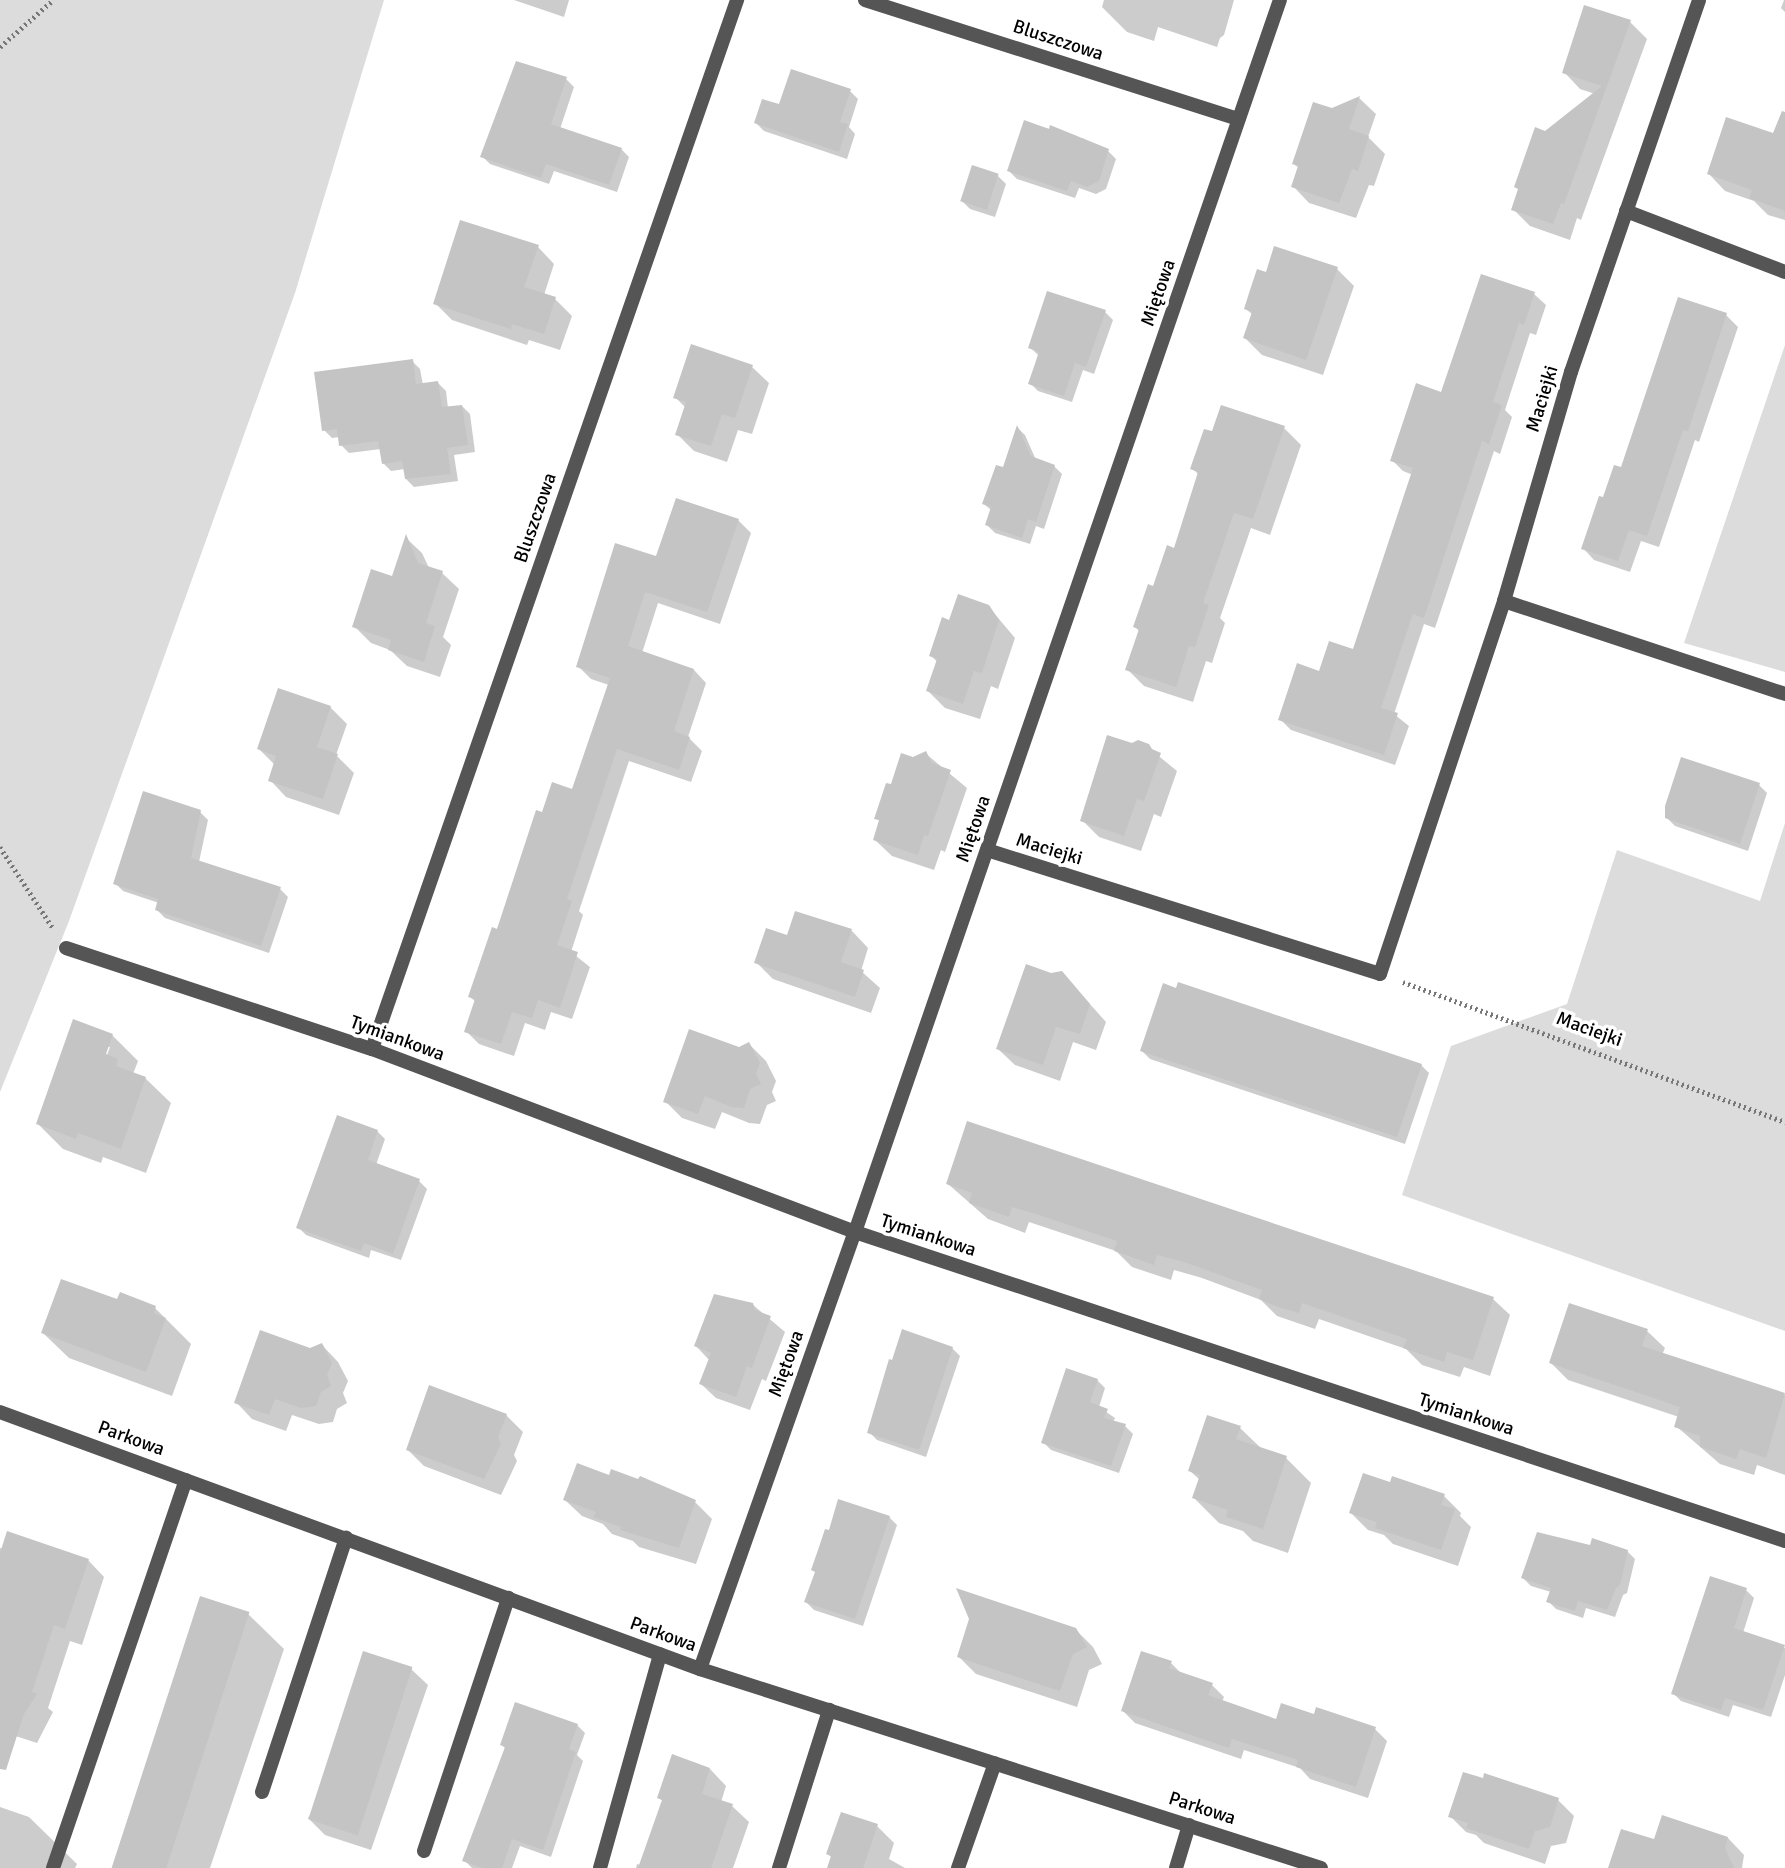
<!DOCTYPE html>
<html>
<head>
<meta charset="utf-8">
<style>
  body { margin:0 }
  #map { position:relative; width:1785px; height:1868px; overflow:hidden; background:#fff; font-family:Signika,sans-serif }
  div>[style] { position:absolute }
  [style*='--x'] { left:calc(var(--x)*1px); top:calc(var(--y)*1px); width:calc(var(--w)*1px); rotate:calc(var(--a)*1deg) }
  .green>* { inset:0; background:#dcdcdc }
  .shadow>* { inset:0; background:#0003 }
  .building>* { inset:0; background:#c4c4c4; transform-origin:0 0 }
  .path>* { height:4.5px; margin-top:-2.25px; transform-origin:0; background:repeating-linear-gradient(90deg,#777 0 2px,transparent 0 5.5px) }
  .lane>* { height:14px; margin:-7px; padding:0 7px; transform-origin:7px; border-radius:7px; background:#555 }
  .street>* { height:14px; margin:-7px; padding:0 7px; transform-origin:7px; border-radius:7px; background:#555 }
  span { translate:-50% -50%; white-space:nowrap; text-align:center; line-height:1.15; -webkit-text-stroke:7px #fff; paint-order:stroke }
  .street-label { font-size:19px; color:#000 }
</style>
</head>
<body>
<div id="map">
  <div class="green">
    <i style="clip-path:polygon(0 0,384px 0,295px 293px,69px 921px,0 1092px)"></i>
    <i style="clip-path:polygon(1785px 345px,1785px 672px,1684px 643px)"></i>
    <i style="clip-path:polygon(1785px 823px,1785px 1331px,1402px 1195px,1451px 1046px,1567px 1004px,1617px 850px,1760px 901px)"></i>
  </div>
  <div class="shadow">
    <i style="clip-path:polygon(514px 0,569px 0,564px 17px)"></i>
    <i style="clip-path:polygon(1104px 0,1234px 0,1224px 35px,1220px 38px,1217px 47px,1158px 27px,1154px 41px,1127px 32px,1102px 7px)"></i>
    <i style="clip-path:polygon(1784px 0,1785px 0,1785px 12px,1781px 8px)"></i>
    <i style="clip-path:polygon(1630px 22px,1647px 39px,1581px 220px,1577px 218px,1570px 240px,1530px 226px,1513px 209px,1545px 133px,1595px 94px,1580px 89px,1564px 72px)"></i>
    <i style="clip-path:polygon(566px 79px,574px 87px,560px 129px,621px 149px,629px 157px,617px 192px,554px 171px,549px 184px,490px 164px,482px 156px)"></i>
    <i style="clip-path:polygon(850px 91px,858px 99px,849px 127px,855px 134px,847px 159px,764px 131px,756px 123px,780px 106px)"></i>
    <i style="clip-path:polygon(1359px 98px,1376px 114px,1368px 137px,1385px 154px,1374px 186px,1369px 185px,1356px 218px,1309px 203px,1293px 186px,1299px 168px,1294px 164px,1332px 110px)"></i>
    <i style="clip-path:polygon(1025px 122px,1084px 139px,1090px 145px,1108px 151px,1116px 159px,1106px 189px,1096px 194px,1079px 188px,1075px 198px,1017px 179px,1009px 171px)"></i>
    <i style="clip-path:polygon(1785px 139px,1785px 220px,1768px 215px,1754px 201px,1725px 191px,1709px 174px)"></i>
    <i style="clip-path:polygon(998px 176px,1006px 184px,995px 217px,970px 209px,962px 201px)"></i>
    <i style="clip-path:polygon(538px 247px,554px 264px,544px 295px,555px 299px,572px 316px,560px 350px,529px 340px,527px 345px,452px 320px,435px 303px)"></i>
    <i style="clip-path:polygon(1337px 269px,1354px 286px,1323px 375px,1262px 355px,1245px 338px,1253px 315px,1246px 309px,1267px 274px)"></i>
    <i style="clip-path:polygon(1482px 276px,1534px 294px,1546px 305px,1536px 335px,1530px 333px,1505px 410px,1512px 417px,1500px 454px,1494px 451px,1435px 628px,1424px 624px,1394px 714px,1409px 726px,1395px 765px,1291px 730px,1280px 719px,1320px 673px,1354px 651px,1413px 475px,1403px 471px,1392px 460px,1442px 394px)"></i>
    <i style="clip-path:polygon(1105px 312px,1113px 320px,1094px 374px,1083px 370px,1072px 402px,1038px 391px,1030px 383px,1038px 355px,1030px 347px)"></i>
    <i style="clip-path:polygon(1726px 315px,1738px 327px,1699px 442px,1695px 440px,1659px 547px,1641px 541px,1630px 572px,1594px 560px,1583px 548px,1605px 499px)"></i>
    <i style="clip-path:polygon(412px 361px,420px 369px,423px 385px,438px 383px,446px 391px,448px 408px,462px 406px,470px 414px,475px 452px,454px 455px,458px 481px,414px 487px,406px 479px,405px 469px,391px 471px,383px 463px,381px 449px,349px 453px,341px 445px,340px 437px,332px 438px,324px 430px)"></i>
    <i style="clip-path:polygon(752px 367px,769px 383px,752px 434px,738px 430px,727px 462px,694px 451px,677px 434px,686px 408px,675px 397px)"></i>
    <i style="clip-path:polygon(1018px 428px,1025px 435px,1036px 460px,1054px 466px,1062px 474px,1044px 529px,1036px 526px,1030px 544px,995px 533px,987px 525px,991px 510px,984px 504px,1004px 470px)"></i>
    <i style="clip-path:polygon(1284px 428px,1301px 445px,1270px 535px,1251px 528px,1220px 618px,1225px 623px,1212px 663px,1206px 661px,1193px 702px,1144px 686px,1127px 669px,1140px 632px,1135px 627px,1175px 550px,1199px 475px,1192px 468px,1213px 433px)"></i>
    <i style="clip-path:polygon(738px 520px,751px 533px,720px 624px,658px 603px,642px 653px,694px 670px,706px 683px,688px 737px,702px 751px,691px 782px,629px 761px,579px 911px,583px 915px,571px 952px,590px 967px,572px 1019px,551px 1012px,545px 1030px,525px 1023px,514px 1056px,479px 1044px,466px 1031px,476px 1002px,470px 997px,543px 814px,573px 791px,609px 685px,591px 679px,578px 666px,657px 559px)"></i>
    <i style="clip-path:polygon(406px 538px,422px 553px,429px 568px,442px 573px,459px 589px,443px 637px,451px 645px,440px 677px,407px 666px,390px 650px,371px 643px,354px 626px,393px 578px)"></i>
    <i style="clip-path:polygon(988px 606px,1015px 638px,998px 689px,991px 686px,980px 719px,945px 708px,928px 691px,937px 662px,931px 655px,951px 623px)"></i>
    <i style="clip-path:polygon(330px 707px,347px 724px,336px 755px,354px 773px,339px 815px,286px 797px,270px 780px,275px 765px,259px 749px)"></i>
    <i style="clip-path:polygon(925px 753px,967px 788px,945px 852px,941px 850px,934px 870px,892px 856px,875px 840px,881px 822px,876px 818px,892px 786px,913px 759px)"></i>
    <i style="clip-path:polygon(1155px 753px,1177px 771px,1161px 817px,1154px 814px,1141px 851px,1099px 837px,1082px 820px)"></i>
    <i style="clip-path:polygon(1759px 785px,1767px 793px,1748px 851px,1675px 826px,1666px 817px)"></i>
    <i style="clip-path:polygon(200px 812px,208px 820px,199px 862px,280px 889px,288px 897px,269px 953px,165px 918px,157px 910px,159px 903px,123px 891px,115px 883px)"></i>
    <i style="clip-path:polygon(796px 913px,852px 931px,868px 948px,861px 971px,880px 988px,871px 1013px,773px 979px,756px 962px,788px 937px)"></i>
    <i style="clip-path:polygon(1062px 973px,1106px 1022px,1096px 1050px,1073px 1042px,1060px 1081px,1015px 1065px,998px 1049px,1051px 975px)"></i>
    <i style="clip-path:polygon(1177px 990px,1421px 1065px,1429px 1073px,1405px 1144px,1150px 1059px,1142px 1051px)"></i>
    <i style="clip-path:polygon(evenodd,112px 1035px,138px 1061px,133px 1074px,145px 1078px,171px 1103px,146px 1173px,103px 1157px,101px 1163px,63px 1149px,38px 1124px,112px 1035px,107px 1047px,110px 1047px,104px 1063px,107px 1047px)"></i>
    <i style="clip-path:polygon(749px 1044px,766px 1061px,776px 1081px,772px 1092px,776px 1101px,767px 1105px,760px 1124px,749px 1123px,722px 1112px,715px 1129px,682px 1118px,665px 1101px)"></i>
    <i style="clip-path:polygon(377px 1131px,385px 1139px,376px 1165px,419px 1181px,427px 1189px,401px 1260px,371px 1250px,369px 1258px,306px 1235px,298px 1227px)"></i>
    <i style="clip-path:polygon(948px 1184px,1493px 1299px,1510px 1315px,1490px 1376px,1464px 1367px,1460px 1377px,1422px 1365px,1406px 1349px,1319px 1319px,1315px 1329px,1277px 1316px,1261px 1300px,1202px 1278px,1174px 1270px,1171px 1280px,1132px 1267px,1116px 1251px,1029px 1222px,1025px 1233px,988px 1219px)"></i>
    <i style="clip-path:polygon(752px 1304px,785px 1332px,766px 1381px,762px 1379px,750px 1410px,716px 1398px,701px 1384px,710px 1361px,696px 1346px)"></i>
    <i style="clip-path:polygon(155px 1308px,191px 1344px,172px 1396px,69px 1358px,43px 1333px)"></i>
    <i style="clip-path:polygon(1647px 1331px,1665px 1348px,1662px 1355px,1785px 1395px,1785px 1475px,1757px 1465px,1754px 1475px,1720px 1464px,1676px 1426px,1679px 1417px,1568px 1380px,1551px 1363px)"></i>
    <i style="clip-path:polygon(322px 1345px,338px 1362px,348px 1381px,343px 1393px,347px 1403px,337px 1409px,333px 1422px,319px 1424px,292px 1415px,286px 1431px,252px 1419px,236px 1402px,310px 1350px)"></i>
    <i style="clip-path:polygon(952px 1348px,960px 1356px,926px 1457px,877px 1440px,869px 1432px)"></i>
    <i style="clip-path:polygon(1097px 1380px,1105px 1388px,1099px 1407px,1115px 1418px,1113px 1422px,1125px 1426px,1133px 1434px,1119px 1473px,1051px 1450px,1043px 1442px)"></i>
    <i style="clip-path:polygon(506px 1415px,523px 1432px,514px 1455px,517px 1461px,501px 1495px,424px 1466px,408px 1450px)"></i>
    <i style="clip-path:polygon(1240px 1428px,1263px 1450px,1286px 1458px,1311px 1483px,1288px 1553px,1253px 1541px,1243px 1531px,1219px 1523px,1194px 1498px,1200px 1480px,1190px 1471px)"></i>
    <i style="clip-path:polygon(610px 1477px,639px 1481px,641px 1478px,695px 1502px,712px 1519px,696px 1564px,639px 1547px,633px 1541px,612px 1534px,603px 1524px,582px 1516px,565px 1500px)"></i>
    <i style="clip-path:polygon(1391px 1484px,1444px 1496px,1461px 1513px,1460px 1516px,1471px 1527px,1458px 1566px,1393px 1544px,1384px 1535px,1368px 1530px,1351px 1513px)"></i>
    <i style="clip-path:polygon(889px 1517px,897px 1525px,863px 1626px,814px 1610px,806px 1602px,816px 1573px)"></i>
    <i style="clip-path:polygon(1591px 1547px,1627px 1551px,1635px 1559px,1627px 1593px,1623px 1595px,1615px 1617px,1586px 1608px,1583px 1618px,1556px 1609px,1548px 1601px,1551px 1592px,1531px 1586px,1523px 1578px)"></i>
    <i style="clip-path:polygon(0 1548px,88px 1560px,104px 1577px,82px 1645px,70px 1641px,48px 1708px,53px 1712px,37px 1743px,0 1731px)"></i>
    <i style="clip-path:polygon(1711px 1578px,1746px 1590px,1754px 1598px,1743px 1633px,1785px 1648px,1785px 1675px,1771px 1717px,1733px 1705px,1729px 1717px,1681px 1701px,1673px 1693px)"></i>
    <i style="clip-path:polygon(202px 1598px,248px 1614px,284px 1649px,210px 1868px,112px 1868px)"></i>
    <i style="clip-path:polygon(1076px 1630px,1093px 1647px,1102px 1664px,1089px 1670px,1077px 1707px,976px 1674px,959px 1657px)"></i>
    <i style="clip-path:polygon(1171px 1663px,1183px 1675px,1212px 1685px,1224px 1697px,1222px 1702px,1277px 1722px,1315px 1716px,1375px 1729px,1387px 1741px,1368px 1798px,1310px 1779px,1300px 1768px,1244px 1750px,1241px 1759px,1135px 1723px,1123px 1711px)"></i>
    <i style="clip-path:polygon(411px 1669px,428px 1685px,371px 1850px,325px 1835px,308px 1818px)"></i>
    <i style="clip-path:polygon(577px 1725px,585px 1733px,577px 1755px,583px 1761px,551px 1857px,520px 1846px,512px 1868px,472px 1868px,464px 1860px,506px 1749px,502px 1745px)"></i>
    <i style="clip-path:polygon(710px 1769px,726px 1786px,721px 1802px,732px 1806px,749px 1822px,733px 1868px,636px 1868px,637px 1864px,641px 1865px,663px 1801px,660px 1797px)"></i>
    <i style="clip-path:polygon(1558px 1800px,1574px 1816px,1566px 1843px,1551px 1846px,1545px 1864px,1484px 1843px,1476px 1835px,1466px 1832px,1450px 1816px)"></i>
    <i style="clip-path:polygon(0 1807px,29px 1817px,77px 1864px,75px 1868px,0 1868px)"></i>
    <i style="clip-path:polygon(842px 1814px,877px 1826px,894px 1843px,889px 1859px,905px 1868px,829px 1868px,832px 1858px,828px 1854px)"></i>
    <i style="clip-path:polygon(1728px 1838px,1744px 1855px,1742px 1868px,1617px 1868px,1655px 1841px)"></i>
  </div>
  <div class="building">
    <i style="clip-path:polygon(1584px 5px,1631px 20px,1564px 204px,1561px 203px,1553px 224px,1511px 210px,1518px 189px,1514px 187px,1535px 127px,1545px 131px,1602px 86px,1562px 73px)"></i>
    <i style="clip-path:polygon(516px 61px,567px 77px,551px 124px,622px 148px,609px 185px,546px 164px,541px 178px,480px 157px)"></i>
    <i style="clip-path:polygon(791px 69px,851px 89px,840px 122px,848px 124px,839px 152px,754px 123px,762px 99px,779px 104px)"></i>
    <i style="clip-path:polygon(1360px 96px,1349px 129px,1369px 136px,1358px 171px,1352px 169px,1339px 203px,1291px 187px,1298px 166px,1292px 164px,1313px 102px,1332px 108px)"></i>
    <i style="clip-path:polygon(1782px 111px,1785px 112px,1785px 211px,1749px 198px,1752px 190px,1707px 174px,1726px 117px,1773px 133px)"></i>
    <i style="clip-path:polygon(1024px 120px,1049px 129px,1050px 125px,1109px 149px,1099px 181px,1087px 187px,1071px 181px,1067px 191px,1007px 171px)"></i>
    <i style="left:972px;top:165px;width:28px;height:38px;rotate:18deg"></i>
    <i style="clip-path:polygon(460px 220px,539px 245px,524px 287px,556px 297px,544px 334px,512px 324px,511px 329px,433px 304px)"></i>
    <i style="clip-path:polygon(1274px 246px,1338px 267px,1306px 360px,1243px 338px,1252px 312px,1244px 309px,1250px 290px,1257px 269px,1266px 272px)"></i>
    <i style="clip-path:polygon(1481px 274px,1535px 292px,1524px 325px,1519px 323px,1493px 402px,1502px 405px,1489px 444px,1482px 441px,1424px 618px,1413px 614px,1381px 708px,1398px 713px,1384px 755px,1278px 720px,1297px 663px,1319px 671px,1329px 641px,1353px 649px,1413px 468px,1390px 461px,1416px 383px,1441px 392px)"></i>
    <i style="clip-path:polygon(1047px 291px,1106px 310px,1086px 367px,1075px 363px,1064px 396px,1028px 384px,1039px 352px,1028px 348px)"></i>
    <i style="clip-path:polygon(1678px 297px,1727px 313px,1688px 431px,1683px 430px,1647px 536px,1629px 530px,1618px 561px,1581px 549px,1599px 496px,1603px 497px,1614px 465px,1621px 467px)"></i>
    <i style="clip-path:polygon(691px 344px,753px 365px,735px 418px,722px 414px,711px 446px,675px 435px,686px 402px,673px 398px)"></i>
    <i style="clip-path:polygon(413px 359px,416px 384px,438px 381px,442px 407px,462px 405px,468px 445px,447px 448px,451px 474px,405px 479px,402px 461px,382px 464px,378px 441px,339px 446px,337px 429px,322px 431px,314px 372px)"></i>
    <i style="clip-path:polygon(1221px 405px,1285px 426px,1253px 519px,1234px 513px,1203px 603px,1209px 605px,1195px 647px,1189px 646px,1176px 687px,1125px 670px,1139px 629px,1133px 627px,1148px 584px,1153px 586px,1167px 545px,1174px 548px,1198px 472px,1190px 469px,1204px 429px,1212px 431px)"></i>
    <i style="clip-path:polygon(1017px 425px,1031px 456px,1055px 465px,1036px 522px,1028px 519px,1022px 538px,985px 525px,991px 507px,982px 504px,996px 465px,1003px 467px)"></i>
    <i style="clip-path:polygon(676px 498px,739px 519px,707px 612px,645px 592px,628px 646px,694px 669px,674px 731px,690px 737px,679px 770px,617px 749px,567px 899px,572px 901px,557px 945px,578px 952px,560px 1008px,538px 1000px,532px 1018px,512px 1012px,501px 1044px,464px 1032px,475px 999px,468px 997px,492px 927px,497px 929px,536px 810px,542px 812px,552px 782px,572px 789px,610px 678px,576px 667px,615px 543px,656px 556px)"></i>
    <i style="clip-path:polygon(406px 534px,418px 563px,443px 571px,426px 623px,435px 626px,424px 662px,388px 650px,391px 640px,352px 627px,371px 569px,392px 576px)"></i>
    <i style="clip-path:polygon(958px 594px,989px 605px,999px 620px,982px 673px,974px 671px,963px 704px,926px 691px,937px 659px,929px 656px,942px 617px,949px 620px)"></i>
    <i style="clip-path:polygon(278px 688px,331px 706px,317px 747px,338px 754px,323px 799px,268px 781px,276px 756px,257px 749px)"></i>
    <i style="clip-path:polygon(1107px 735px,1132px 743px,1138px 740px,1149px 744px,1152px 749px,1161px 753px,1144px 801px,1137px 799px,1124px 836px,1080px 821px)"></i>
    <i style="clip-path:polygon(926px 751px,932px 763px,951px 770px,928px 836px,924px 835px,918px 855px,873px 840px,879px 820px,874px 819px,886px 783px,891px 784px,901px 753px,913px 757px)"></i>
    <i style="clip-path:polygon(1681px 757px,1760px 783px,1740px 844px,1665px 818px,1665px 806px)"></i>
    <i style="clip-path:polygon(143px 791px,201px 810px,191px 858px,281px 887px,261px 946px,155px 910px,158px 899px,113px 884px)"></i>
    <i style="clip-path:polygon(795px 911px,852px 929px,841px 962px,864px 970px,855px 997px,754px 963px,766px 928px,787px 935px)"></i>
    <i style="clip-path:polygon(1026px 964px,1051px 973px,1062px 971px,1090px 1004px,1080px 1034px,1056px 1027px,1043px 1065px,996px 1049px)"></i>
    <i style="clip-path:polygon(1178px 982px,1422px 1064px,1397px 1137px,1140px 1051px,1163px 983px,1176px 988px)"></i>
    <i style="clip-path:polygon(73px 1019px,113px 1034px,106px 1054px,118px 1059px,116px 1066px,146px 1077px,121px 1149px,78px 1133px,76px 1139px,36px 1124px)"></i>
    <i style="clip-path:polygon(689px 1029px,739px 1047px,749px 1042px,760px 1063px,756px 1074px,761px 1084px,750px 1089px,744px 1108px,731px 1107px,705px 1096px,698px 1114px,663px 1102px)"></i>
    <i style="clip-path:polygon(337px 1115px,378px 1130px,368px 1160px,420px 1179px,393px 1254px,364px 1243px,361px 1251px,296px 1228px)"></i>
    <i style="clip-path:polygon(967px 1121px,1494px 1297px,1473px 1360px,1447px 1352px,1444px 1362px,1403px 1348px,1407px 1339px,1302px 1303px,1299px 1313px,1278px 1307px,1259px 1299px,1262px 1290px,1184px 1262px,1157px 1255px,1154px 1265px,1114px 1251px,1117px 1241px,1039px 1215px,1012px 1207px,1009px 1217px,969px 1203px,972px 1193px,946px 1184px)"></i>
    <i style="clip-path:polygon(61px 1279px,117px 1299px,120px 1292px,156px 1306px,154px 1313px,166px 1318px,146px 1372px,41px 1333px)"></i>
    <i style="clip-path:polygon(714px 1294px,753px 1303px,755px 1310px,771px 1316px,752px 1368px,747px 1366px,736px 1397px,699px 1384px,711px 1353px,694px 1346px)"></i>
    <i style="clip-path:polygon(1569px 1303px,1648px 1329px,1642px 1346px,1785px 1393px,1766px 1458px,1740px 1449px,1736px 1459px,1700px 1447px,1700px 1436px,1674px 1427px,1680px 1407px,1549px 1363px)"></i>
    <i style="clip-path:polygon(902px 1329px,953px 1347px,919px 1450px,867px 1433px,889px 1359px,892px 1360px)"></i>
    <i style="clip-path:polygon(260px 1330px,310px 1348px,322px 1343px,332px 1363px,327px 1375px,331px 1386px,321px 1392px,316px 1406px,301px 1408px,275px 1399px,269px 1415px,234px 1403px)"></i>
    <i style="clip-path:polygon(1066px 1368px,1098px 1379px,1090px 1402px,1108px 1409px,1104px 1418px,1126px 1424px,1111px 1466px,1041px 1443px)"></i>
    <i style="clip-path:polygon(429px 1385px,507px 1414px,498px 1437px,501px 1444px,484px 1479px,406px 1450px)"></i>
    <i style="clip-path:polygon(1207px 1415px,1241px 1426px,1236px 1439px,1287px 1456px,1263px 1529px,1226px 1517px,1228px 1510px,1192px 1498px,1200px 1475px,1188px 1471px)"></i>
    <i style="clip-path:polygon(577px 1463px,609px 1475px,611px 1469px,638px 1479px,640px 1476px,696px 1500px,679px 1548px,620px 1530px,621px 1527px,593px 1517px,596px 1512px,563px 1500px)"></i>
    <i style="clip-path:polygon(1363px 1473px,1390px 1482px,1392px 1476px,1445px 1494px,1441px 1505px,1455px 1509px,1441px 1550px,1375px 1528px,1377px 1522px,1349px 1513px)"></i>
    <i style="clip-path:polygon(838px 1499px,890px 1516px,855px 1619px,804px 1602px,815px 1572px,811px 1570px,818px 1550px,825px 1529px,829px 1530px)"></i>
    <i style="clip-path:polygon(7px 1531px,89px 1559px,65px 1629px,54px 1625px,32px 1692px,37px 1694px,24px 1714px,6px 1770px,0 1769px,0 1553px)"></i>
    <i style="clip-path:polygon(1537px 1532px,1590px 1545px,1592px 1538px,1628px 1550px,1620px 1585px,1616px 1588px,1607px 1610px,1578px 1601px,1575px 1611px,1546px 1602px,1551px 1588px,1521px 1578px)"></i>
    <i style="clip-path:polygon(1710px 1576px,1747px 1588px,1734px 1628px,1785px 1645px,1763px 1710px,1725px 1698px,1721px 1710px,1671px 1694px)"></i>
    <i style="clip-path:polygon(956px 1588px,1076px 1628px,1087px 1647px,1073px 1654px,1060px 1691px,957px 1657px,969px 1619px)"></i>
    <i style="left:200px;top:1596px;width:52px;height:286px;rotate:18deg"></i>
    <i style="left:363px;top:1651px;width:52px;height:177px;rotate:18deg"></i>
    <i style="clip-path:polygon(1141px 1651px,1172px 1661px,1169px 1668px,1213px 1683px,1208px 1695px,1276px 1719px,1281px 1703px,1314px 1714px,1316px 1707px,1376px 1727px,1356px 1787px,1296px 1767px,1298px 1760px,1232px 1739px,1229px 1748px,1121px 1711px)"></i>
    <i style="clip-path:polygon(515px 1702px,578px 1724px,569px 1749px,576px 1752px,543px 1850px,512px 1839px,502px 1868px,483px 1868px,462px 1861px,505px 1747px,500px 1745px)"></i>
    <i style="clip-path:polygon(672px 1754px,710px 1768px,702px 1794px,733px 1804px,711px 1868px,638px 1868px,662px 1800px,657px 1798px)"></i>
    <i style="clip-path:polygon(1463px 1772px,1483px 1778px,1484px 1773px,1559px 1798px,1550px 1827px,1535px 1831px,1529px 1849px,1466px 1828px,1468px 1823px,1448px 1817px)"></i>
    <i style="clip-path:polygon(841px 1812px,878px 1824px,863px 1868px,827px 1868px,831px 1856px,826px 1854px)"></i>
    <i style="clip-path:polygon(1662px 1815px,1728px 1837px,1725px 1848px,1734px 1868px,1608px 1868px,1621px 1829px,1654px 1839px)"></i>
  </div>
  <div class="path">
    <i style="--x:0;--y:47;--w:71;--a:-41.6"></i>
    <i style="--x:0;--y:847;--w:97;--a:56.8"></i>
    <i style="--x:1403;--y:982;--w:407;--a:20.1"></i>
  </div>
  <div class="lane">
    <i style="--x:987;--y:850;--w:412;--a:17.5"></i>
    <i style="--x:262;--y:1792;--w:268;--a:-71.7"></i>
    <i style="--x:424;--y:1851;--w:267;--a:-71.6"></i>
    <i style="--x:53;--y:1868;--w:410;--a:-71.1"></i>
    <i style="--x:600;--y:1868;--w:222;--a:-74.3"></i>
    <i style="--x:779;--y:1868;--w:166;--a:-72.4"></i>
    <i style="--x:958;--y:1868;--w:111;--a:-70.6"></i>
  </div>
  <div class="street">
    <i style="--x:865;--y:0;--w:392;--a:17.7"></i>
    <i style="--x:1626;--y:211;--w:170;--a:21"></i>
    <i style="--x:1504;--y:601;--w:296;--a:18.3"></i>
    <i style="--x:66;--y:948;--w:322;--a:18.3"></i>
    <i style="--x:372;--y:1049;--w:517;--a:20.75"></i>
    <i style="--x:855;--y:1232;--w:980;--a:18.38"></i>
    <i style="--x:1380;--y:974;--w:393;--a:-71.6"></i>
    <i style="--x:1504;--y:601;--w:239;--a:-73.7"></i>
    <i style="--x:1571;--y:372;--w:393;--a:-71"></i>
    <i style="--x:372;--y:1049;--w:1111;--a:-70.81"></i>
    <i style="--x:0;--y:1412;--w:746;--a:20.16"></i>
    <i style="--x:700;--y:1669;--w:652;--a:17.77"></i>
    <i style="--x:700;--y:1669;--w:464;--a:-70.5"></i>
    <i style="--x:855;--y:1232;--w:1303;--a:-70.97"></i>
    <i style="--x:1176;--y:1868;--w:45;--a:-73.2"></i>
  </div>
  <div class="street-label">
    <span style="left:1058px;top:41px;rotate:18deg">Bluszczowa</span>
    <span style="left:1159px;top:293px;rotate:-71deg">Miętowa</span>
    <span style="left:1543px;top:399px;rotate:-73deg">Maciejki</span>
    <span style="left:536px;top:518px;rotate:-71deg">Bluszczowa</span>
    <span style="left:974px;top:829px;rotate:-71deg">Miętowa</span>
    <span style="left:1049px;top:850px;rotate:17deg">Maciejki</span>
    <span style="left:1589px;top:1030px;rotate:20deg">Maciejki</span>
    <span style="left:397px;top:1039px;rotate:20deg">Tymiankowa</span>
    <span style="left:928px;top:1236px;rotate:18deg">Tymiankowa</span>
    <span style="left:787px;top:1364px;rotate:-70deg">Miętowa</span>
    <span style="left:1466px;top:1415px;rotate:18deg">Tymiankowa</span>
    <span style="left:131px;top:1439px;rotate:20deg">Parkowa</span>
    <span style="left:663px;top:1635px;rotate:20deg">Parkowa</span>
    <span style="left:1202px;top:1809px;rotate:18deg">Parkowa</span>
  </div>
</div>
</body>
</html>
